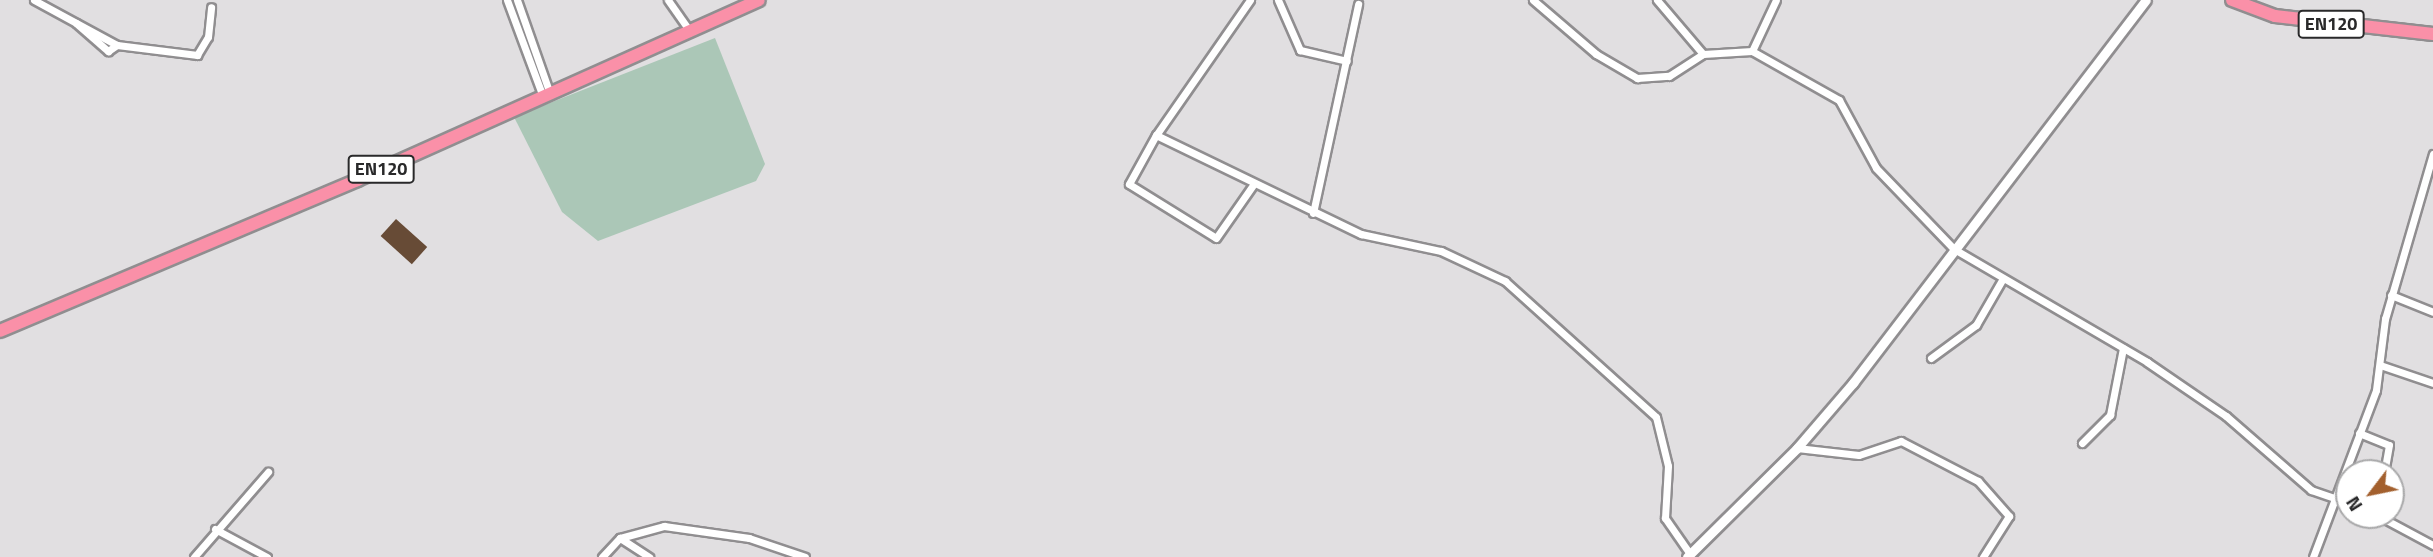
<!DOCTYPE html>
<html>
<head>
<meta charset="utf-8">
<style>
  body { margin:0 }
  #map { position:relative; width:2433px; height:557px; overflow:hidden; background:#e1dfe1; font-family:"Titillium Web",sans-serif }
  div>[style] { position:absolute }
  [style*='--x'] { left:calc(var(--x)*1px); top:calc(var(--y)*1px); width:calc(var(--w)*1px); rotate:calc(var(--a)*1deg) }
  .green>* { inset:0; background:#abc7b7 }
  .building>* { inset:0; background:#674b36; transform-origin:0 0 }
  .roads { filter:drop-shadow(2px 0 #908e90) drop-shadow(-2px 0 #908e90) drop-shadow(0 2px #908e90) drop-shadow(0 -2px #908e90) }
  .minor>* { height:7px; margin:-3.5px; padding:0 3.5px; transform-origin:3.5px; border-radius:3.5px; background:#fff }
  .tertiary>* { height:9px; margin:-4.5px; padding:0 4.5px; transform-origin:4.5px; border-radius:4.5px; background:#fff }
  .trunk>* { height:12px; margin:-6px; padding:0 6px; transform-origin:6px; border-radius:6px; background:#fa90a8 }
  span { translate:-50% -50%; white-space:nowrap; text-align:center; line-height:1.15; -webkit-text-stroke:7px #fff; paint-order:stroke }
  .shield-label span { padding:2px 5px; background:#fff; border:2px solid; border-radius:5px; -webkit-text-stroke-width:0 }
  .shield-label { font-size:18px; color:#29292a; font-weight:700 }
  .north { position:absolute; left:2335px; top:459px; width:70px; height:70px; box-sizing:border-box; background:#fff; border:2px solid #a9a9aa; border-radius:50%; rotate:238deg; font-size:19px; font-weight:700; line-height:28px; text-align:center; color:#29292a }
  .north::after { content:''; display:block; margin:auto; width:24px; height:32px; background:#a3602e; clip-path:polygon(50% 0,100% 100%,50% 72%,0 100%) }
</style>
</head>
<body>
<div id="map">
  <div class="green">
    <i style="clip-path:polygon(715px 38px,765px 164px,756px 181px,598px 241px,562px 212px,514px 117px)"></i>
  </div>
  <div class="building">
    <i style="left:396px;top:219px;width:42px;height:23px;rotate:42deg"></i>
  </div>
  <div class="roads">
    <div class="minor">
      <i style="--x:34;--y:0;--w:94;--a:28.5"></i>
      <i style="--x:117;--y:45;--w:81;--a:7.1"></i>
      <i style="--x:197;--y:55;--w:21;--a:-59"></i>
      <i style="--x:208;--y:37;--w:30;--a:-84"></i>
      <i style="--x:507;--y:0;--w:100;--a:69.6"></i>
      <i style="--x:517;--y:0;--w:96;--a:70.6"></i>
      <i style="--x:668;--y:0;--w:39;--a:55"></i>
      <i style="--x:1250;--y:0;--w:165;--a:124.8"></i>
      <i style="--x:1156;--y:135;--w:56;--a:118.9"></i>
      <i style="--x:1129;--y:184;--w:102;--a:31.8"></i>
      <i style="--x:1216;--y:238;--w:65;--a:-55.1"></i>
      <i style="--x:1278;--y:0;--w:55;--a:66.3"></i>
      <i style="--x:1300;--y:50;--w:48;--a:13.2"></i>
      <i style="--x:1533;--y:0;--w:83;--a:40.6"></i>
      <i style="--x:1596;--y:54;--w:48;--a:30.3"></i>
      <i style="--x:1637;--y:78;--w:32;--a:-4"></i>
      <i style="--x:1669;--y:76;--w:40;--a:-32.9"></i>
      <i style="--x:1703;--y:54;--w:49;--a:-3.5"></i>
      <i style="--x:1752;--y:51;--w:100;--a:29.4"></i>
      <i style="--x:1839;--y:100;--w:77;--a:61.4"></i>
      <i style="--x:1876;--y:168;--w:112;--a:46.1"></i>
      <i style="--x:1954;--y:249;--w:224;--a:30.3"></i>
      <i style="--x:2147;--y:362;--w:96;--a:34.4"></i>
      <i style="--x:2226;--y:416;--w:113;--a:41"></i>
      <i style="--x:2311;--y:490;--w:40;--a:18.9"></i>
      <i style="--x:1657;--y:0;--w:71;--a:49.6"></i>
      <i style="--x:76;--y:23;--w:43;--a:41.2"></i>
      <i style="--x:108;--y:51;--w:11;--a:-34"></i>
      <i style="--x:1752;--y:51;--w:56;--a:-64.8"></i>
      <i style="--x:1156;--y:135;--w:228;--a:25.8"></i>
      <i style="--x:1361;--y:234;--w:82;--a:12"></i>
      <i style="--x:1441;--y:251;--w:71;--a:25.1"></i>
      <i style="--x:1505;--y:281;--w:203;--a:42"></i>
      <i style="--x:1656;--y:417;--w:50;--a:76.2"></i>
      <i style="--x:1668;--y:466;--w:52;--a:93.3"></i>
      <i style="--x:1665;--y:518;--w:44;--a:55.2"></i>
      <i style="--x:1313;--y:213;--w:214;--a:-77.8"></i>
      <i style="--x:2391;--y:295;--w:45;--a:22"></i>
      <i style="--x:1931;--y:358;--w:56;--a:-36.3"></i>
      <i style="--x:1976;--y:325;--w:52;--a:-60"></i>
      <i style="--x:2380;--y:365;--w:56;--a:18.8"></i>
      <i style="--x:2359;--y:433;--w:32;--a:22"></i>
      <i style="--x:2389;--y:445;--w:28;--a:100"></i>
      <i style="--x:2082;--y:443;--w:40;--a:-45"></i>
      <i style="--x:2110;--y:415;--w:68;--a:-79"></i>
      <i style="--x:1797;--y:448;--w:62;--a:6.4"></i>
      <i style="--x:1859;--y:455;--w:44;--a:-18.4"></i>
      <i style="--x:1901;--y:441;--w:87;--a:27.5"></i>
      <i style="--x:1978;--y:481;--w:47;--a:48.5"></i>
      <i style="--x:2009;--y:516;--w:49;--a:122.4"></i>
      <i style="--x:2377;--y:515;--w:64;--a:28.2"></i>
      <i style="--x:215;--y:529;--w:59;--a:28.3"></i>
      <i style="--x:620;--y:538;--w:35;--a:33"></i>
      <i style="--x:194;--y:557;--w:113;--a:-49"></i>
      <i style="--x:602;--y:557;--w:26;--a:-47"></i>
      <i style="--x:620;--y:538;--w:46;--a:-15.3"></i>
      <i style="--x:664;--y:526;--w:86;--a:8"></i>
      <i style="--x:749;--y:538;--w:59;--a:18.7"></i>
      <i style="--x:2313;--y:557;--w:178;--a:-69.3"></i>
      <i style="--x:2376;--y:390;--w:72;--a:-82.8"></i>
      <i style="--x:2385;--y:319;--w:172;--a:-73.8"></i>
    </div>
    <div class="tertiary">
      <i style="--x:1687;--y:557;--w:155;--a:-44.7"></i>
      <i style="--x:1797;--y:448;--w:86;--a:-49.3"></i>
      <i style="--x:1853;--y:383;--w:482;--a:-52.6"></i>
    </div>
    <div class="trunk">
      <i style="--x:2232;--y:0;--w:46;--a:20.4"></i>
      <i style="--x:2275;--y:16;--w:159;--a:6.5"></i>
      <i style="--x:0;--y:331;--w:388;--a:-22.9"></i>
      <i style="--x:357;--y:180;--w:440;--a:-24.1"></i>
    </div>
  </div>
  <div class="shield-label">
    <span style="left:2331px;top:24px">EN120</span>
    <span style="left:381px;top:169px">EN120</span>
  </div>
  <div class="north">N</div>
</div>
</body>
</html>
